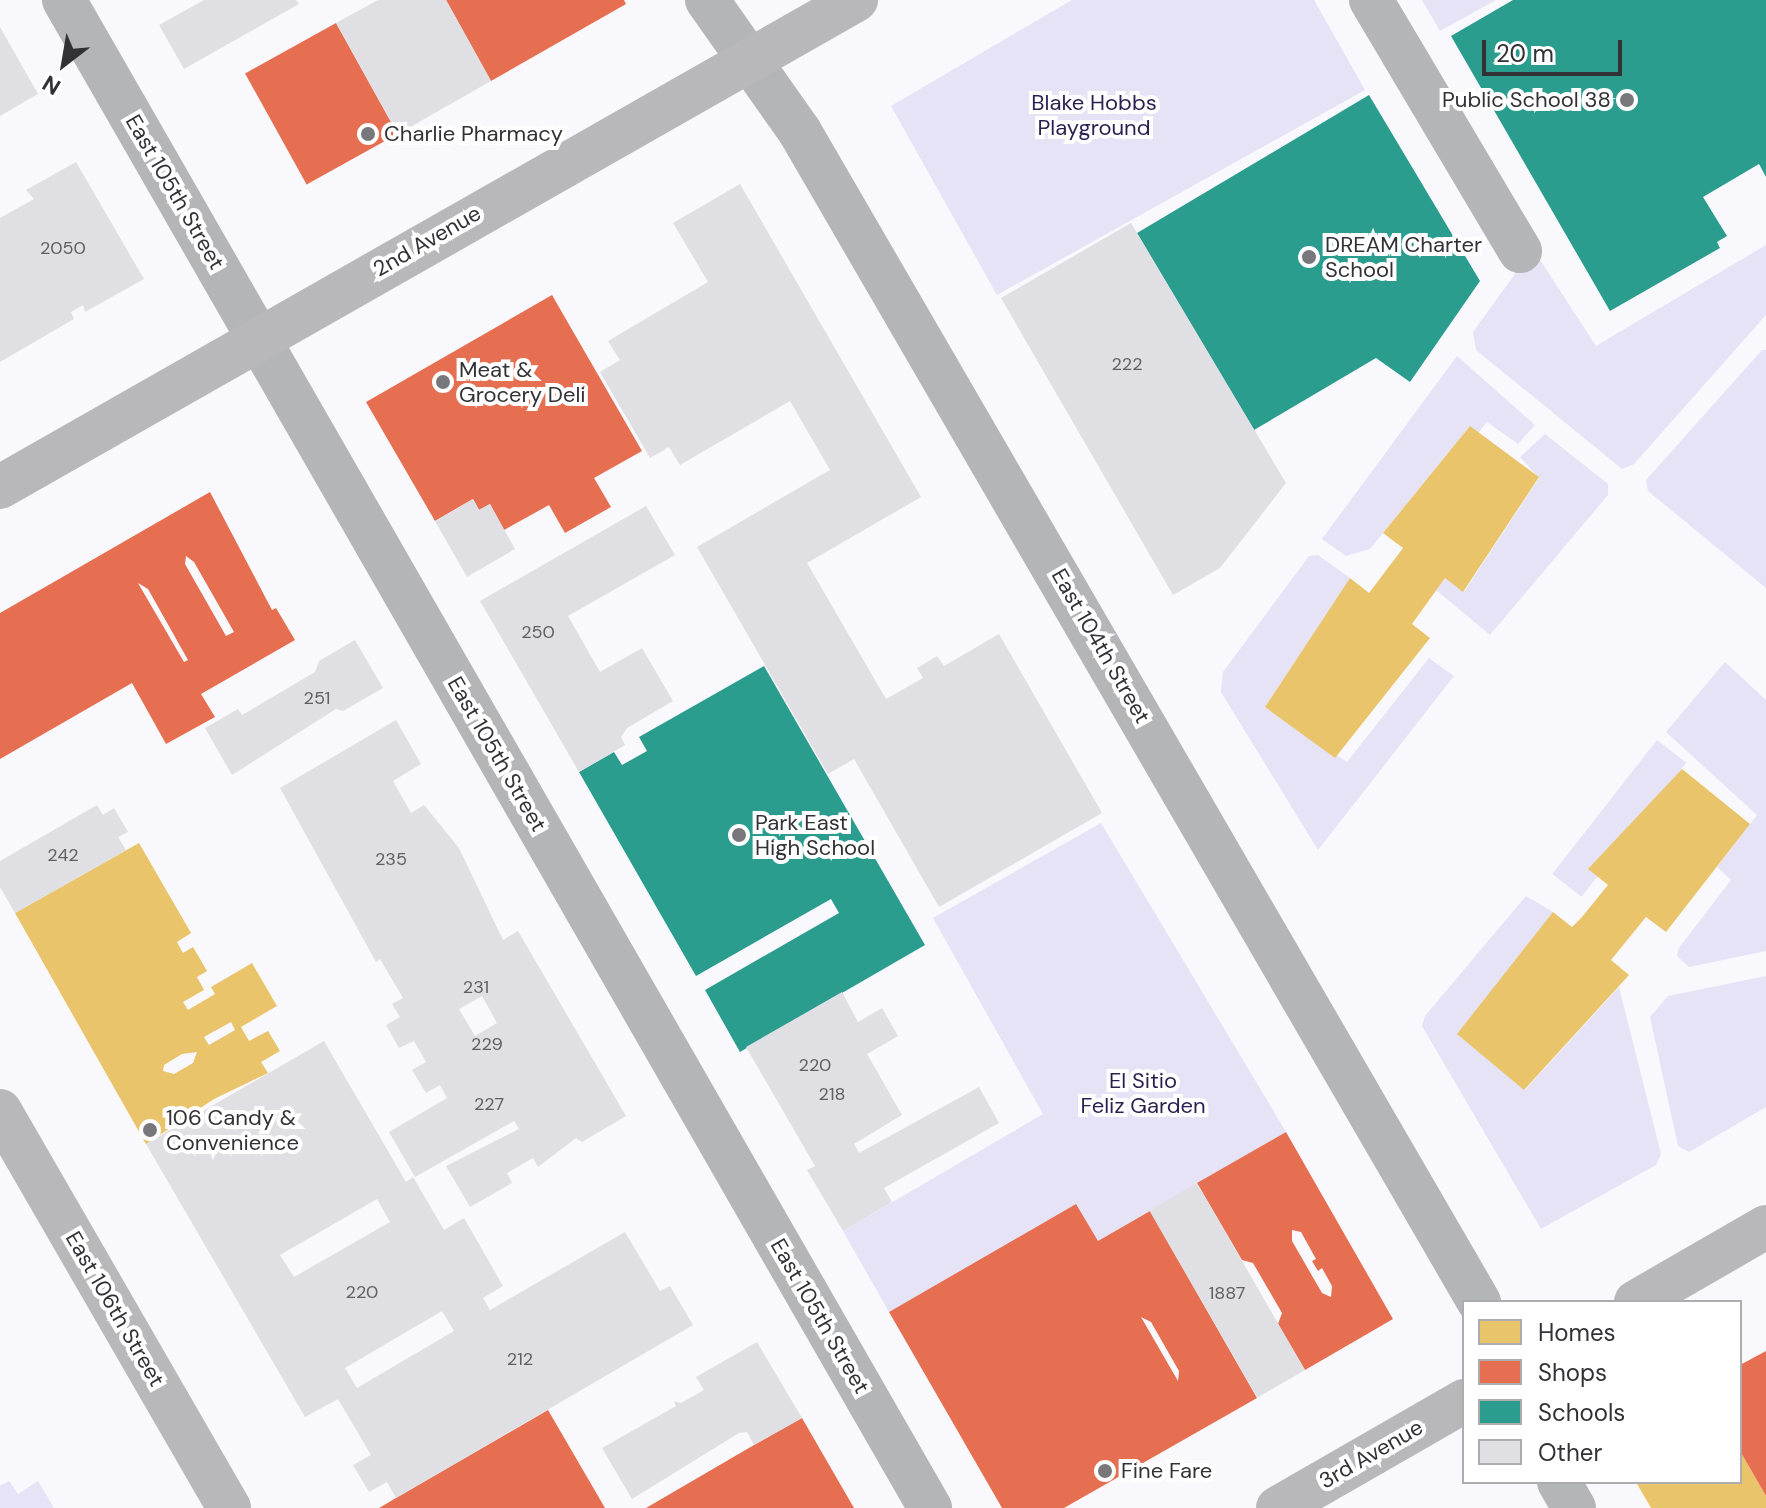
<!DOCTYPE html>
<html>
<head>
<meta charset="utf-8">
<style>
  body { margin:0 }
  #map { position:relative; width:1766px; height:1508px; overflow:hidden; background:#f9f8fd; font-family:"DM Sans",sans-serif }
  div>[style] { position:absolute }
  [style*='--x'] { left:calc(var(--x)*1px); top:calc(var(--y)*1px); width:calc(var(--w)*1px); rotate:calc(var(--a)*1deg) }
  .green>* { inset:0; background:#e5e3f5; transform-origin:0 0 }
  .homes>* { inset:0; background:#e9c46a }
  .shops>* { inset:0; background:#e76f51; transform-origin:0 0 }
  .schools>* { inset:0; background:#2a9d8f }
  .building>* { inset:0; background:#e0dfe3; transform-origin:0 0 }
  .minor>* { height:44px; margin:-22px; padding:0 22px; transform-origin:22px; border-radius:22px; background:#b4b5b6 }
  .major>* { height:44px; margin:-22px; padding:0 22px; transform-origin:22px; border-radius:22px; background:#b8b7ba }
  .dots>* { width:22px; height:22px; translate:-50% -50%; box-sizing:border-box; border:4px solid #fff; border-radius:50% }
  span { translate:-50% -50%; white-space:nowrap; text-align:center; line-height:1.15; -webkit-text-stroke:8px #fff; paint-order:stroke }
  .number-label { font-size:18px; color:#5f5f63 }
  .number-label span { -webkit-text-stroke-width:0 }
  .poi-label { font-size:22px; color:#323236 }
  .right { translate:-100% -50%; text-align:right }
  .left { translate:0 -50%; text-align:left }
  .park-label { font-size:22px; color:#2b1f50 }
  .street-label { font-size:22px; color:#323236 }
  .legend { position:absolute; left:1462px; top:1300px; width:280px; height:184px; box-sizing:border-box; background:#fff; border:2px solid #adadaf; margin:0; padding:10px 14px; list-style:none; font-size:24px; color:#323236 }
  .legend li { display:flex; align-items:center; gap:16px; height:40px }
  .legend b { width:40px; border:2px solid #adadaf }
  .north { position:absolute; left:24px; top:24px; width:80px; height:80px; -webkit-text-stroke:6px #fff; paint-order:stroke; rotate:211deg; font-size:22px; font-weight:700; line-height:32px; text-align:center; color:#323236 }
  .north::after { content:''; display:block; margin:auto; width:28px; height:36px; background:#323236; clip-path:polygon(50% 0,100% 100%,50% 72%,0 100%) }
  .scale { position:absolute; left:1482px; top:40px; width:140px; height:36px; box-sizing:border-box; border:4px solid #323236; border-top:0; padding-left:10px; font-size:24px; line-height:28px; white-space:nowrap; color:#323236; -webkit-text-stroke:6px #fff; paint-order:stroke }
</style>
</head>
<body>
<div id="map">
  <div class="green">
    <i style="clip-path:polygon(1072px 0,1314px 0,1365px 90px,997px 295px,891px 106px)"></i>
    <i style="clip-path:polygon(1422px 0,1496px 0,1440px 31px)"></i>
    <i style="clip-path:polygon(1766px 245px,1766px 315px,1634px 464px,1622px 469px,1476px 350px,1473px 332px,1533px 249px,1596px 346px)"></i>
    <i style="clip-path:polygon(1762px 350px,1766px 350px,1766px 588px,1648px 491px,1646px 480px)"></i>
    <i style="clip-path:polygon(1457px 356px,1535px 425px,1518px 444px,1487px 422px,1478px 433px,1469px 427px,1370px 549px,1346px 556px,1322px 539px)"></i>
    <i style="clip-path:polygon(1545px 434px,1608px 484px,1608px 495px,1490px 635px,1436px 590px,1445px 578px,1464px 592px,1539px 478px,1520px 457px)"></i>
    <i style="clip-path:polygon(1318px 555px,1350px 578px,1265px 707px,1347px 762px,1429px 658px,1454px 676px,1318px 850px,1221px 692px,1223px 672px,1309px 556px)"></i>
    <i style="clip-path:polygon(1725px 662px,1766px 700px,1766px 951px,1689px 967px,1677px 956px,1679px 948px,1731px 880px,1717px 867px,1757px 815px,1666px 732px)"></i>
    <i style="left:1657px;top:740px;width:37px;height:170px;rotate:38deg"></i>
    <i style="clip-path:polygon(1101px 823px,1286px 1132px,1098px 1241px,1076px 1205px,889px 1312px,843px 1231px,1043px 1114px,933px 918px)"></i>
    <i style="clip-path:polygon(1526px 896px,1553px 912px,1458px 1034px,1525px 1090px,1619px 987px,1661px 1154px,1656px 1165px,1541px 1229px,1422px 1026px,1425px 1016px)"></i>
    <i style="clip-path:polygon(1766px 976px,1766px 1107px,1689px 1152px,1678px 1146px,1650px 1017px,1668px 996px)"></i>
    <i style="clip-path:polygon(9px 1481px,18px 1494px,38px 1481px,54px 1508px,0 1508px,0 1486px)"></i>
  </div>
  <div class="homes">
    <i style="clip-path:polygon(1470px 426px,1539px 477px,1463px 592px,1445px 578px,1412px 624px,1430px 638px,1335px 758px,1265px 707px,1350px 578px,1369px 593px,1403px 548px,1383px 533px)"></i>
    <i style="clip-path:polygon(1682px 769px,1750px 824px,1666px 932px,1646px 917px,1611px 960px,1629px 975px,1524px 1090px,1457px 1034px,1553px 912px,1572px 927px,1582px 917px,1608px 885px,1588px 869px)"></i>
    <i style="clip-path:polygon(evenodd,139px 843px,191px 933px,177px 942px,183px 953px,193px 947px,207px 971px,197px 977px,204px 990px,183px 1002px,188px 1010px,215px 994px,211px 987px,252px 963px,277px 1006px,241px 1027px,249px 1041px,268px 1031px,280px 1051px,261px 1062px,268px 1073px,214px 1099px,146px 1144px,15px 913px,139px 843px,231px 1022px,235px 1030px,209px 1045px,204px 1037px,231px 1022px,139px 843px,197px 1052px,193px 1063px,174px 1074px,163px 1071px,164px 1065px,182px 1054px,197px 1052px)"></i>
    <i style="clip-path:polygon(1740px 1451px,1766px 1496px,1766px 1508px,1651px 1508px,1636px 1482px,1740px 1482px)"></i>
  </div>
  <div class="shops">
    <i style="clip-path:polygon(446px 0,624px 0,626px 4px,491px 81px)"></i>
    <i style="left:336px;top:23px;width:127px;height:104px;rotate:61deg"></i>
    <i style="clip-path:polygon(552px 295px,642px 451px,594px 478px,611px 507px,565px 533px,549px 505px,504px 530px,490px 504px,479px 510px,473px 499px,435px 521px,366px 402px)"></i>
    <i style="clip-path:polygon(evenodd,210px 492px,272px 610px,276px 608px,295px 640px,201px 694px,215px 717px,166px 744px,132px 683px,0 759px,0 613px,210px 492px,186px 556px,194px 562px,234px 632px,226px 636px,185px 564px,186px 556px,210px 492px,138px 583px,148px 589px,188px 660px,184px 662px,138px 583px)"></i>
    <i style="clip-path:polygon(evenodd,1286px 1132px,1393px 1319px,1305px 1370px,1278px 1324px,1282px 1313px,1253px 1263px,1242px 1260px,1197px 1183px,1286px 1132px,1292px 1230px,1301px 1232px,1316px 1259px,1312px 1261px,1318px 1271px,1322px 1268px,1332px 1286px,1331px 1297px,1322px 1293px,1292px 1241px,1292px 1230px)"></i>
    <i style="clip-path:polygon(evenodd,1076px 1204px,1098px 1241px,1150px 1211px,1257px 1398px,1064px 1508px,1002px 1508px,889px 1312px,1076px 1204px,1141px 1317px,1151px 1322px,1179px 1371px,1178px 1381px,1141px 1317px)"></i>
    <i style="clip-path:polygon(1766px 1351px,1766px 1496px,1740px 1451px,1740px 1365px)"></i>
    <i style="clip-path:polygon(548px 1410px,605px 1508px,379px 1508px,396px 1498px)"></i>
    <i style="clip-path:polygon(802px 1418px,854px 1508px,646px 1508px,754px 1445px)"></i>
  </div>
  <div class="schools">
    <i style="clip-path:polygon(1513px 0,1766px 0,1766px 177px,1759px 164px,1703px 197px,1727px 236px,1717px 242px,1720px 248px,1610px 311px,1451px 36px)"></i>
    <i style="clip-path:polygon(1369px 95px,1480px 281px,1410px 382px,1376px 358px,1254px 430px,1137px 233px)"></i>
    <i style="clip-path:polygon(764px 666px,925px 945px,740px 1052px,705px 990px,839px 913px,831px 899px,696px 976px,579px 772px,614px 752px,622px 765px,647px 751px,639px 737px)"></i>
  </div>
  <div class="building">
    <i style="clip-path:polygon(204px 0,296px 0,299px 4px,184px 69px,159px 25px)"></i>
    <i style="clip-path:polygon(378px 0,446px 0,491px 81px,398px 134px,336px 23px)"></i>
    <i style="clip-path:polygon(0 27px,38px 94px,0 116px)"></i>
    <i style="clip-path:polygon(76px 162px,144px 279px,85px 312px,83px 305px,71px 312px,74px 319px,0 362px,0 218px,34px 199px,26px 190px)"></i>
    <i style="clip-path:polygon(740px 184px,921px 497px,807px 563px,886px 699px,923px 678px,917px 668px,937px 656px,944px 666px,999px 634px,1102px 813px,939px 907px,854px 759px,828px 774px,697px 547px,830px 470px,790px 401px,680px 465px,669px 447px,650px 458px,600px 372px,620px 360px,608px 341px,708px 282px,673px 223px)"></i>
    <i style="clip-path:polygon(1131px 223px,1286px 483px,1220px 568px,1173px 595px,1001px 298px)"></i>
    <i style="clip-path:polygon(473px 499px,479px 510px,490px 504px,515px 549px,467px 577px,435px 521px)"></i>
    <i style="clip-path:polygon(646px 506px,675px 555px,568px 616px,600px 672px,642px 648px,673px 701px,627px 728px,621px 737px,625px 745px,579px 772px,480px 601px)"></i>
    <i style="clip-path:polygon(355px 640px,383px 688px,343px 711px,336px 709px,232px 775px,205px 728px,238px 709px,242px 715px,315px 672px,319px 661px)"></i>
    <i style="clip-path:polygon(evenodd,396px 720px,421px 764px,393px 781px,411px 813px,424px 805px,459px 848px,503px 940px,518px 931px,626px 1116px,582px 1142px,576px 1138px,538px 1167px,533px 1158px,507px 1173px,512px 1183px,470px 1207px,446px 1166px,519px 1129px,514px 1121px,415px 1177px,389px 1132px,447px 1098px,440px 1085px,426px 1093px,412px 1070px,426px 1062px,414px 1041px,399px 1048px,386px 1025px,400px 1017px,392px 1004px,403px 998px,380px 959px,376px 962px,280px 788px,396px 720px,482px 996px,497px 1023px,475px 1036px,459px 1009px,482px 996px)"></i>
    <i style="clip-path:polygon(97px 805px,103px 815px,114px 808px,128px 832px,118px 837px,126px 850px,15px 913px,0 887px,0 861px)"></i>
    <i style="clip-path:polygon(842px 992px,858px 1022px,882px 1008px,898px 1036px,867px 1054px,902px 1115px,854px 1144px,859px 1153px,979px 1087px,999px 1123px,884px 1188px,892px 1202px,843px 1231px,807px 1170px,815px 1166px,746px 1047px)"></i>
    <i style="clip-path:polygon(evenodd,324px 1041px,406px 1182px,413px 1177px,444px 1230px,464px 1218px,503px 1286px,483px 1298px,490px 1310px,625px 1232px,660px 1291px,670px 1286px,693px 1325px,396px 1498px,387px 1482px,369px 1492px,353px 1465px,371px 1455px,338px 1399px,305px 1417px,146px 1144px,324px 1041px,377px 1199px,390px 1222px,294px 1277px,280px 1255px,377px 1199px,324px 1041px,442px 1311px,454px 1331px,357px 1388px,345px 1368px,442px 1311px)"></i>
    <i style="left:1197px;top:1183px;width:216px;height:55px;rotate:60deg"></i>
    <i style="clip-path:polygon(757px 1342px,802px 1418px,754px 1445px,747px 1432px,739px 1433px,632px 1499px,602px 1448px,676px 1406px,674px 1401px,681px 1403px,704px 1390px,696px 1377px)"></i>
  </div>
  <div class="minor">
    <i style="--x:64;--y:0;--w:1739;--a:60.13"></i>
    <i style="--x:707;--y:0;--w:161;--a:54.8"></i>
    <i style="--x:800;--y:132;--w:1353;--a:59.87"></i>
    <i style="--x:1371;--y:0;--w:292;--a:59.3"></i>
    <i style="--x:1559;--y:1482;--w:30;--a:60"></i>
  </div>
  <div class="major">
    <i style="--x:0;--y:487;--w:985;--a:-29.64"></i>
    <i style="--x:0;--y:1111;--w:458;--a:60"></i>
    <i style="--x:1636;--y:1302;--w:150;--a:-30"></i>
    <i style="--x:1278;--y:1508;--w:215;--a:-29.9"></i>
  </div>
  <div class="dots">
    <i style="left:1627px;top:100px;background:#78777c"></i>
    <i style="left:368px;top:134px;background:#78777c"></i>
    <i style="left:1309px;top:257px;background:#78777c"></i>
    <i style="left:443px;top:382px;background:#78777c"></i>
    <i style="left:739px;top:835px;background:#78777c"></i>
    <i style="left:150px;top:1130px;background:#78777c"></i>
    <i style="left:1105px;top:1471px;background:#78777c"></i>
  </div>
  <div class="number-label">
    <span style="left:63px;top:248px">2050</span>
    <span style="left:1127px;top:364px">222</span>
    <span style="left:538px;top:632px">250</span>
    <span style="left:317px;top:698px">251</span>
    <span style="left:63px;top:855px">242</span>
    <span style="left:391px;top:859px">235</span>
    <span style="left:476px;top:987px">231</span>
    <span style="left:487px;top:1044px">229</span>
    <span style="left:815px;top:1065px">220</span>
    <span style="left:832px;top:1094px">218</span>
    <span style="left:489px;top:1104px">227</span>
    <span style="left:362px;top:1292px">220</span>
    <span style="left:1227px;top:1293px">1887</span>
    <span style="left:520px;top:1359px">212</span>
  </div>
  <div class="poi-label">
    <span class="right" style="left:1611px;top:100px">Public School 38</span>
    <span class="left" style="left:384px;top:134px">Charlie Pharmacy</span>
    <span class="left" style="left:1325px;top:257px">DREAM Charter<br>School</span>
    <span class="left" style="left:459px;top:382px">Meat &amp;<br>Grocery Deli</span>
    <span class="left" style="left:755px;top:835px">Park East<br>High School</span>
    <span class="left" style="left:166px;top:1130px">106 Candy &amp;<br>Convenience</span>
    <span class="left" style="left:1121px;top:1471px">Fine Fare</span>
  </div>
  <div class="park-label">
    <span style="left:1094px;top:115px">Blake Hobbs<br>Playground</span>
    <span style="left:1143px;top:1093px">El Sitio<br>Feliz Garden</span>
  </div>
  <div class="street-label">
    <span style="left:175px;top:192px;rotate:60deg">East 105th Street</span>
    <span style="left:427px;top:241px;rotate:-30deg">2nd Avenue</span>
    <span style="left:1101px;top:646px;rotate:60deg">East 104th Street</span>
    <span style="left:497px;top:754px;rotate:60deg">East 105th Street</span>
    <span style="left:115px;top:1309px;rotate:60deg">East 106th Street</span>
    <span style="left:820px;top:1316px;rotate:60deg">East 105th Street</span>
    <span style="left:1371px;top:1454px;rotate:-30deg">3rd Avenue</span>
  </div>
  <ul class="legend">
  <li><b style="height:22px;background:#e9c46a"></b>Homes</li>
  <li><b style="height:22px;background:#e76f51"></b>Shops</li>
  <li><b style="height:22px;background:#2a9d8f"></b>Schools</li>
  <li><b style="height:22px;background:#e0dfe3"></b>Other</li>
  </ul>
  <div class="north">N</div>
  <div class="scale">20 m</div>
</div>
</body>
</html>
